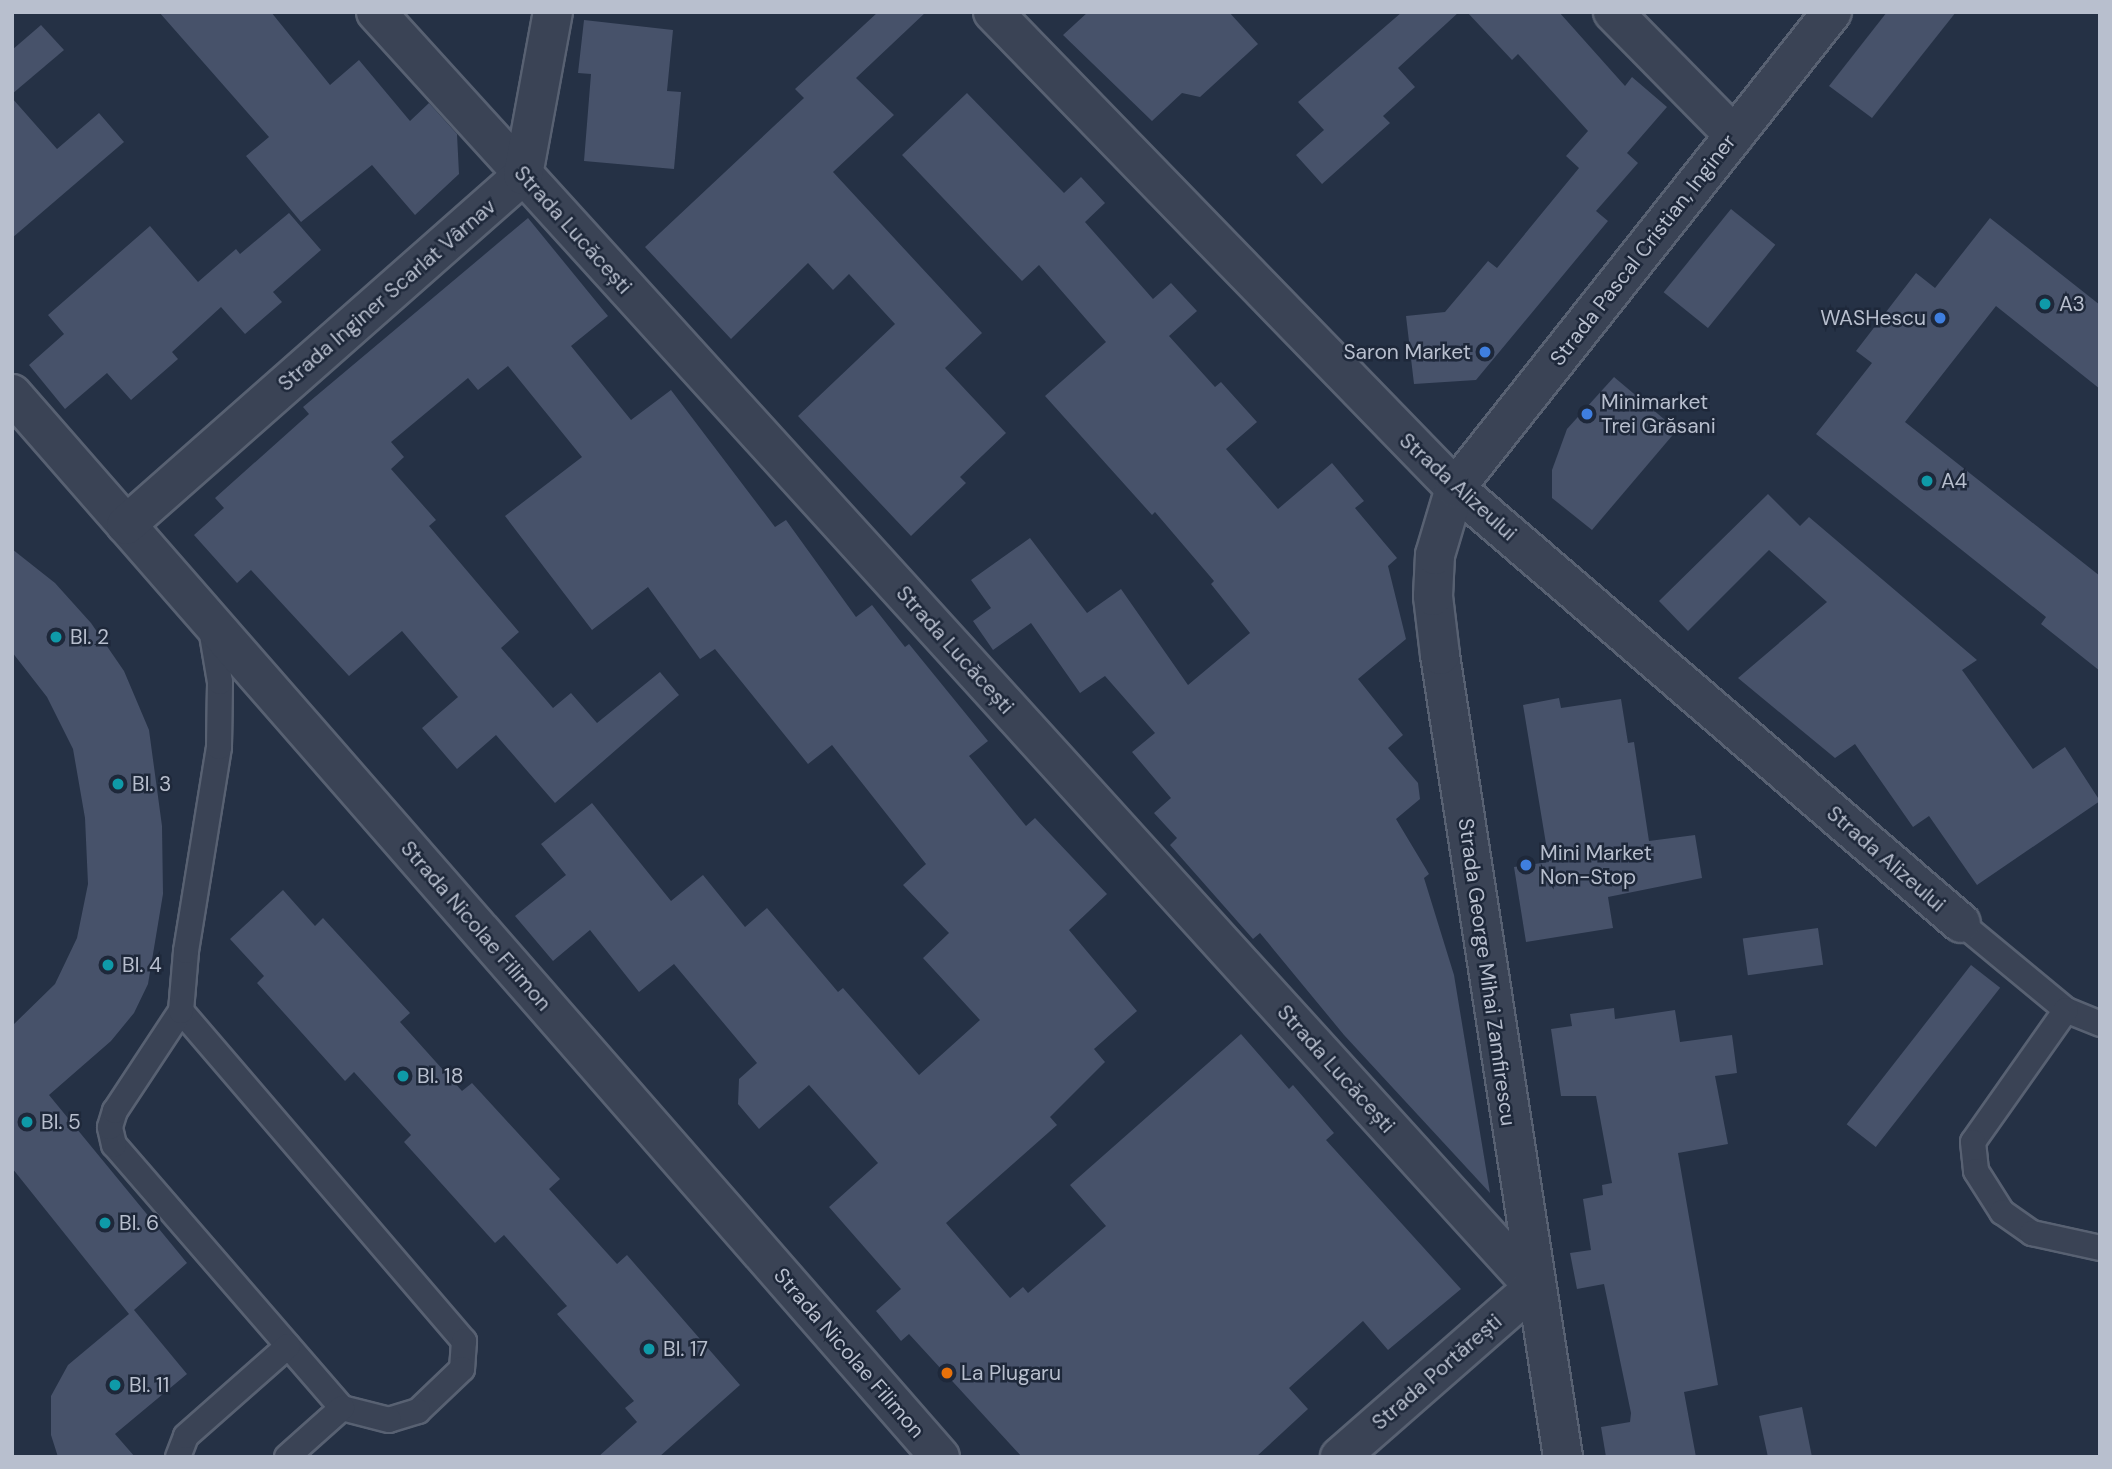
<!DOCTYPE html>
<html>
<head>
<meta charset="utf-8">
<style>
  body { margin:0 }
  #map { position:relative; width:2112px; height:1469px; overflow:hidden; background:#253145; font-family:"DM Sans",sans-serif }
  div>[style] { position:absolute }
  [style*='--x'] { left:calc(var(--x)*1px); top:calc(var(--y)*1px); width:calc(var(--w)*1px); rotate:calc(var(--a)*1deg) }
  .building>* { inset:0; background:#47526a; transform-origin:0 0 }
  .roads { filter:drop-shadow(2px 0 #586172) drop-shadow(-2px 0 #586172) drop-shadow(0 2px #586172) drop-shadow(0 -2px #586172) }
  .service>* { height:24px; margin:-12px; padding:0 12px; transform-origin:12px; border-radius:12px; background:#3a4355 }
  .minor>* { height:38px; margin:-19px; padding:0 19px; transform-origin:19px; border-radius:19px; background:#3a4355 }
  .tertiary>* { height:38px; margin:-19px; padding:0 19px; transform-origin:19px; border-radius:19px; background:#3a4355 }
  .dots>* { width:19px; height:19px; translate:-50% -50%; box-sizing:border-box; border:4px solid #1e283a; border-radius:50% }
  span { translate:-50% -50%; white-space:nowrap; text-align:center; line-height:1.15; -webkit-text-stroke:5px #1e283a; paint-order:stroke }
  .street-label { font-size:21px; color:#b8bfce }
  .poi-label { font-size:21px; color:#b8bfce }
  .left { translate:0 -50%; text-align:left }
  .right { translate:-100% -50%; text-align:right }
  .frame { position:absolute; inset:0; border:14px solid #b8bfce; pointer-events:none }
</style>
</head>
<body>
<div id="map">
  <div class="building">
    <i style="clip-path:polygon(159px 12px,271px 12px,330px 85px,359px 60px,410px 121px,429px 103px,457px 134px,459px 174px,415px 215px,372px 165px,301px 222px,246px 156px,269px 137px)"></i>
    <i style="clip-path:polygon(878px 12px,926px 12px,856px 78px,894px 115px,833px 172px,982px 333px,945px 368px,1006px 433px,960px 477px,966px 483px,911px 536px,798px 416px,895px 324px,849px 274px,833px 290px,808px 263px,731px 339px,645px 247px,804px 98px,795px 89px)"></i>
    <i style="clip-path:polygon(1088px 12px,1229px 12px,1258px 44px,1200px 97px,1182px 93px,1152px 121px,1063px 35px)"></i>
    <i style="clip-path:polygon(1402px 12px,1459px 12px,1398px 68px,1415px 87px,1383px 116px,1390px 123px,1322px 184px,1296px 155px,1324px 130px,1298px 102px)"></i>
    <i style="clip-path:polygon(1467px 12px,1559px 12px,1625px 86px,1632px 77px,1667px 107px,1627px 153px,1638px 163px,1596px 211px,1608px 221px,1476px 380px,1414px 384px,1406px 316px,1445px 312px,1488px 261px,1497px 268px,1579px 168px,1566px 156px,1588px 131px,1518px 54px,1512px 60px)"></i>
    <i style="clip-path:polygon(1887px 12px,1956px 12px,1872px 118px,1829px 86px)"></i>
    <i style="clip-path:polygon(584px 20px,673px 30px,667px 91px,681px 92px,674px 169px,584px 161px,591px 74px,578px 73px)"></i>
    <i style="clip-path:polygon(41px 25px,64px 50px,12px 94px,12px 50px)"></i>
    <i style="clip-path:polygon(967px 93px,1064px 193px,1081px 177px,1105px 203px,1085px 222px,1153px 299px,1171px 283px,1197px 311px,1169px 336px,1215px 387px,1221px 382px,1257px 422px,1226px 449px,1278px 509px,1332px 463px,1364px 501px,1355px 508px,1397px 558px,1388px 566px,1406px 639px,1358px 679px,1403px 735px,1388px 748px,1418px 783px,1420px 799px,1396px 819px,1429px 874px,1424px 878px,1454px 975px,1490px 1193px,1344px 1035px,1260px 933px,1253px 939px,1170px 845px,1177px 838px,1154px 813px,1171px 798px,1132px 752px,1155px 733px,1105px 676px,1080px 693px,1031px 623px,993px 650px,973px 621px,991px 608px,971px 580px,1030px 538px,1087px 613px,1121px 589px,1188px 685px,1250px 633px,1211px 584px,1214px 581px,1155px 512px,1152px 515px,1045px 396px,1106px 342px,1039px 265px,1022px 281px,902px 155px)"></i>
    <i style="clip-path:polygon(12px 98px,57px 149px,99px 113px,124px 142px,12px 238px)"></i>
    <i style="left:1731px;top:209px;width:57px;height:107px;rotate:39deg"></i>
    <i style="clip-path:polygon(289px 213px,321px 250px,273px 292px,282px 302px,245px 334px,221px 307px,172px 352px,178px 359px,131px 400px,107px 373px,65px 409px,29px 365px,64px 334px,48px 315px,150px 226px,198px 282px,236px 249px,240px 254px)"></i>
    <i style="clip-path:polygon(528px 218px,608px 316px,571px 346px,631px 420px,671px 390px,775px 527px,786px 520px,856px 617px,872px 605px,905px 647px,909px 644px,988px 741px,969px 756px,1026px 826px,1035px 818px,1107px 894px,1069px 930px,1137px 1011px,1094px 1049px,1105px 1062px,1050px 1117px,1057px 1125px,946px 1223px,1010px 1298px,1023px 1287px,1028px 1293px,1106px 1226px,1070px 1185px,1241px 1034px,1289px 1089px,1293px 1085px,1334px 1133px,1326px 1140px,1461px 1289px,1388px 1350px,1363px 1321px,1289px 1388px,1308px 1409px,1256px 1457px,1022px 1457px,909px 1334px,901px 1341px,876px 1311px,901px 1289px,829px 1207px,878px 1163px,809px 1085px,759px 1129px,738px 1104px,739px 1079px,757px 1063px,674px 964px,639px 992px,590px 930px,553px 961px,515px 916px,566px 875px,541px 844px,592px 803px,671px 901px,703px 875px,745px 927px,767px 908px,838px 992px,843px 988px,919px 1075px,980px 1020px,923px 958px,949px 933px,903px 885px,926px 864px,832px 745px,808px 764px,715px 649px,700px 659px,648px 587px,592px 630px,505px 516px,582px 457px,508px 366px,478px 390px,468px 378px,391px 442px,404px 457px,391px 469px,436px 520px,429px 526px,519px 632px,501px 648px,553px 708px,571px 693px,597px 723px,660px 672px,679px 695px,555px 803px,496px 735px,457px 769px,422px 728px,458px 697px,402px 631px,349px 676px,251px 570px,237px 583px,194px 535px,224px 508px,215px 498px,309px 414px,303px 407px)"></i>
    <i style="clip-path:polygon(1990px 218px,2100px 305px,2100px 389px,1996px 306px,1905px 422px,2100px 576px,2100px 671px,2041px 624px,2046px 617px,1816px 434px,1872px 363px,1856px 351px,1916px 273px,1935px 288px)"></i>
    <i style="clip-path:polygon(1614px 377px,1677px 430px,1592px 530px,1552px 498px,1552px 470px,1567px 429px)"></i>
    <i style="clip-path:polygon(1768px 494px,1800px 526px,1809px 517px,1977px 660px,1962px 670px,2033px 769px,2065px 747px,2100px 801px,1977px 885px,1929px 816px,1913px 827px,1855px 744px,1835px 758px,1738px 678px,1827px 602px,1769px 550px,1688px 631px,1659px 601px)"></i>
    <i style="clip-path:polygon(12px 549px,55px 583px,91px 623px,124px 671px,149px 730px,162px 826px,163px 894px,148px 984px,134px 1013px,111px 1041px,49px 1095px,187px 1263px,134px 1310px,187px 1374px,115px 1434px,135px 1457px,58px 1457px,51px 1435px,51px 1396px,68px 1365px,129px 1314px,12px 1168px,12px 1026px,55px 984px,77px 938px,88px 884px,85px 818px,73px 749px,47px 697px,12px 652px)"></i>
    <i style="clip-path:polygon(1559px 698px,1561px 708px,1621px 699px,1628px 743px,1634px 742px,1649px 841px,1695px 835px,1702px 878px,1608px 897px,1613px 928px,1526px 942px,1514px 867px,1549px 862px,1523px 705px)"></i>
    <i style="clip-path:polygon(283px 890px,315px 926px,323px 918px,410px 1013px,400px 1022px,462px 1091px,472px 1083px,560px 1179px,549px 1189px,617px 1264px,627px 1255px,740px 1385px,659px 1457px,598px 1457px,637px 1422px,625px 1408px,634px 1401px,557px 1314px,567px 1306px,504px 1235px,495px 1243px,404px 1142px,411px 1135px,354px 1072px,345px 1081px,257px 983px,264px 976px,230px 939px)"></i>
    <i style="left:1818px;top:928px;width:37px;height:76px;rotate:82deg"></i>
    <i style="left:1971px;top:965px;width:37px;height:202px;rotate:38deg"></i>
    <i style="clip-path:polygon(1614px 1008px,1615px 1019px,1675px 1010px,1680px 1042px,1732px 1035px,1737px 1073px,1715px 1076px,1728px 1144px,1678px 1153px,1718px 1385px,1684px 1392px,1696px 1457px,1606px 1457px,1601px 1427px,1630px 1422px,1631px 1413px,1604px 1284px,1577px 1289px,1570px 1253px,1591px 1250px,1583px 1199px,1603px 1195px,1602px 1185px,1612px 1183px,1596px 1096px,1561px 1096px,1551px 1029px,1572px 1026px,1570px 1014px)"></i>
    <i style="clip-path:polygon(1802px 1407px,1812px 1457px,1768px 1457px,1759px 1416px)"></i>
  </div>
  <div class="roads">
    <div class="service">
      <i style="--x:1961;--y:923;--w:136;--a:39.6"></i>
      <i style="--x:2066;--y:1010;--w:37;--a:22"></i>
      <i style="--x:2066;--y:1010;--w:161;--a:125.2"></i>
      <i style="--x:1973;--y:1142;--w:29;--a:84"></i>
      <i style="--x:1976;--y:1171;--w:49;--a:57.6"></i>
      <i style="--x:2002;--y:1212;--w:37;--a:35"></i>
      <i style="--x:2032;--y:1233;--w:70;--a:12.4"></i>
      <i style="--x:181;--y:1011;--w:435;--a:49.4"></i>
      <i style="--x:464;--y:1341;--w:28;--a:94"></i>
      <i style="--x:462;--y:1369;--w:61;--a:136.3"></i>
      <i style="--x:418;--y:1411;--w:30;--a:163"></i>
      <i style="--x:389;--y:1420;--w:49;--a:-165.7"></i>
      <i style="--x:342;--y:1408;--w:348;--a:-130.9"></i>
      <i style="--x:114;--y:1145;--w:18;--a:-103"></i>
      <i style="--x:110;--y:1127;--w:17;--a:-73"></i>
      <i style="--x:115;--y:1111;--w:120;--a:-56.6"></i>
      <i style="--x:181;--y:1011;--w:60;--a:-85.2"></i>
      <i style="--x:186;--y:951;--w:207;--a:-80.8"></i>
      <i style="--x:219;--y:747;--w:65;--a:-89.1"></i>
      <i style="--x:220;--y:682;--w:60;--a:-99.6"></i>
      <i style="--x:178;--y:1457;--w:22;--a:-69"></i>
      <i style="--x:186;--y:1436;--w:136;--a:-41.4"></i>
      <i style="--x:287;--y:1457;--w:74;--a:-41.7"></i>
    </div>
    <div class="minor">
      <i style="--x:376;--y:12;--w:1722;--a:47.75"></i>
      <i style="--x:1534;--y:1287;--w:258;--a:138.8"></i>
      <i style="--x:993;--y:12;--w:663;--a:45.86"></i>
      <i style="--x:1455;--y:488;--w:667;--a:40.69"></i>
      <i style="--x:1613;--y:12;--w:173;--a:45.5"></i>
      <i style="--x:12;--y:394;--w:1411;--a:48.88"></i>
      <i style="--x:126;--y:525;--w:529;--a:-41.4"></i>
      <i style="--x:523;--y:175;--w:166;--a:-79.6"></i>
    </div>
    <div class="tertiary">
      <i style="--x:1563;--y:1457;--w:811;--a:-98.72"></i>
      <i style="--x:1440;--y:655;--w:59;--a:-96.8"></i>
      <i style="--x:1433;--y:596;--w:41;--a:-87.2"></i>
      <i style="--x:1435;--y:555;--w:70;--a:-73.4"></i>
      <i style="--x:1455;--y:488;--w:607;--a:-51.62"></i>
    </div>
  </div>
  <div class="dots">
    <i style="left:2045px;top:304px;background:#0f9aa8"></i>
    <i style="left:1940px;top:318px;background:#3f7fe0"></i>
    <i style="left:1485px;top:352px;background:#3f7fe0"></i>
    <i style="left:1587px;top:414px;background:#3f7fe0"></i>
    <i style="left:1927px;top:481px;background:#0f9aa8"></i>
    <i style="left:56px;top:637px;background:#0f9aa8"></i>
    <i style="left:118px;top:784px;background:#0f9aa8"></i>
    <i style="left:1526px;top:865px;background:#3f7fe0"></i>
    <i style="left:108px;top:965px;background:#0f9aa8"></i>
    <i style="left:403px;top:1076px;background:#0f9aa8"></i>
    <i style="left:27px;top:1122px;background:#0f9aa8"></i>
    <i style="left:105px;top:1223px;background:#0f9aa8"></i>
    <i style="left:649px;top:1349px;background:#0f9aa8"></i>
    <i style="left:947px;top:1373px;background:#e8710a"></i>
    <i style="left:115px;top:1385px;background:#0f9aa8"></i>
  </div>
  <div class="street-label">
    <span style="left:573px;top:230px;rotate:48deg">Strada Lucăcești</span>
    <span style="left:1643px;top:250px;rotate:-52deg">Strada Pascal Cristian, Inginer</span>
    <span style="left:387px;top:295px;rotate:-41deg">Strada Inginer Scarlat Vârnav</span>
    <span style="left:1458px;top:487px;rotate:42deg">Strada Alizeului</span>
    <span style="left:955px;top:650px;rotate:48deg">Strada Lucăcești</span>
    <span style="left:1886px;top:859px;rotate:41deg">Strada Alizeului</span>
    <span style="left:476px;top:926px;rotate:49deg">Strada Nicolae Filimon</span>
    <span style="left:1487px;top:972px;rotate:82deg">Strada George Mihai Zamfirescu</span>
    <span style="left:1336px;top:1069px;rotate:48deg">Strada Lucăcești</span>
    <span style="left:849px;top:1353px;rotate:49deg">Strada Nicolae Filimon</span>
    <span style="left:1437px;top:1372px;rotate:-41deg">Strada Portărești</span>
  </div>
  <div class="poi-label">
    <span class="left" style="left:2059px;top:304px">A3</span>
    <span class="right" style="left:1926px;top:318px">WASHescu</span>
    <span class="right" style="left:1471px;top:352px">Saron Market</span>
    <span class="left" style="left:1601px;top:414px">Minimarket<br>Trei Grăsani</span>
    <span class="left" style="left:1941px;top:481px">A4</span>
    <span class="left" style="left:70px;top:637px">Bl. 2</span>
    <span class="left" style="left:132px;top:784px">Bl. 3</span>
    <span class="left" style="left:1540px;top:865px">Mini Market<br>Non-Stop</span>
    <span class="left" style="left:122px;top:965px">Bl. 4</span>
    <span class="left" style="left:417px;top:1076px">Bl. 18</span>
    <span class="left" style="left:41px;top:1122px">Bl. 5</span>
    <span class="left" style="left:119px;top:1223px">Bl. 6</span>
    <span class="left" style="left:663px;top:1349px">Bl. 17</span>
    <span class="left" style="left:961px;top:1373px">La Plugaru</span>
    <span class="left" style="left:129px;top:1385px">Bl. 11</span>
  </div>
  <div class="frame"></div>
</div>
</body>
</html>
